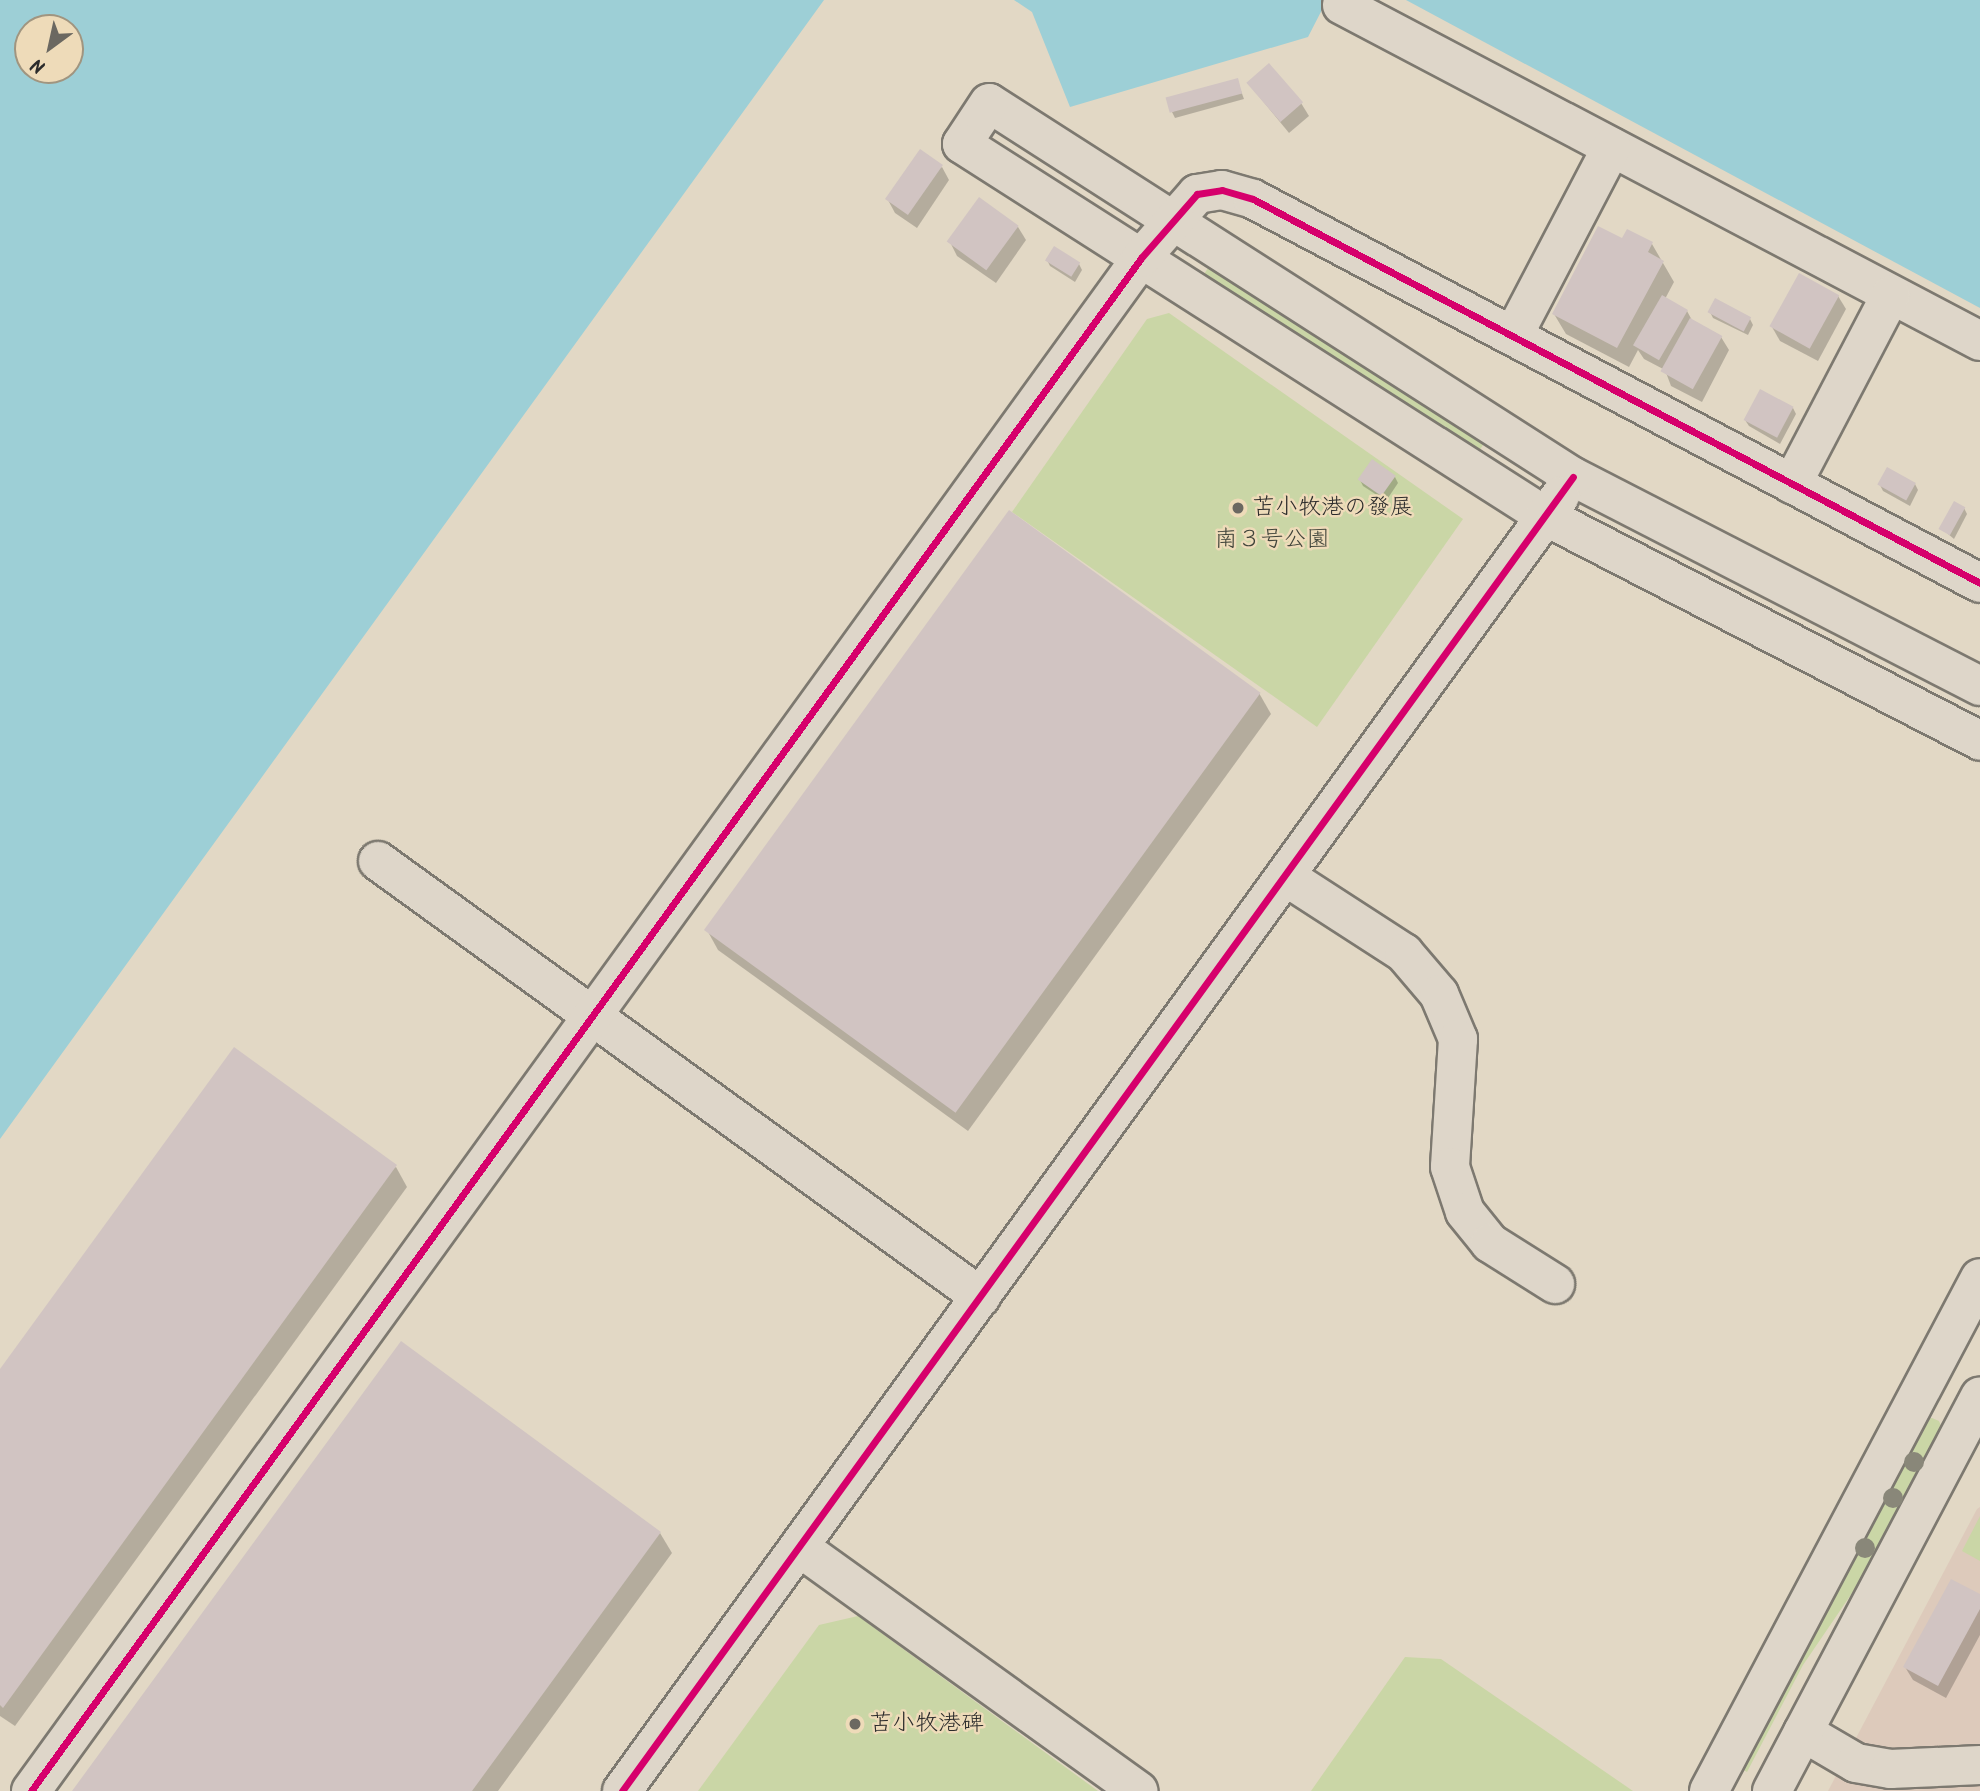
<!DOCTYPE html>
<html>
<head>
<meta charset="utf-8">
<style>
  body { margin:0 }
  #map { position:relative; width:1980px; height:1791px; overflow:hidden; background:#e2d8c5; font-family:Kalam,"Klee One",sans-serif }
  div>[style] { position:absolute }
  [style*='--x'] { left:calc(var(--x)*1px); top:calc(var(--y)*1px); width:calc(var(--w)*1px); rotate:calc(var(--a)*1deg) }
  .built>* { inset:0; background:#ddcabb }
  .green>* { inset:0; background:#cad6a6; transform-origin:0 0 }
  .water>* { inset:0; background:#9dcfd6 }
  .shadow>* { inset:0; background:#0003 }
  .building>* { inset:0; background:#d1c4c2; transform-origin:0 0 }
  .roads { filter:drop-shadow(2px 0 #7d7970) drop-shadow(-2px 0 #7d7970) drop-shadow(0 2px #7d7970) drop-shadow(0 -2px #7d7970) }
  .minor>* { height:38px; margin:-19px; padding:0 19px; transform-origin:19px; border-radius:19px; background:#ded6c9 }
  .cycleway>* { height:7px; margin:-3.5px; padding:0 3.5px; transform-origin:3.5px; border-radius:3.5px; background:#d6006c }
  .trees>* { width:20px; height:20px; margin:-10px; border-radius:50%; background:#898779 }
  .dots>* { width:19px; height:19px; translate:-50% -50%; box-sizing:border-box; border:4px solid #eedbb9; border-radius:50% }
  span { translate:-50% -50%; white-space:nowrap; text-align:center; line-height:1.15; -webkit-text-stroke:5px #eedbb9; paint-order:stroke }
  .poi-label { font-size:23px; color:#2b2b2b }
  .left { translate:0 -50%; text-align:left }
  .park-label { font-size:23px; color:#40443a }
  .north { position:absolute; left:14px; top:14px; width:70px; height:70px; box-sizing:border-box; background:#eedbb9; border:2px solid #a09580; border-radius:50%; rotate:213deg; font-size:19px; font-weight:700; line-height:28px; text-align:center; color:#2b2b2b }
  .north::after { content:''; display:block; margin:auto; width:24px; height:32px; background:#6b6861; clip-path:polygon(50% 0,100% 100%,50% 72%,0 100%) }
</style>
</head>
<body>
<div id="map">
  <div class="built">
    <i style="clip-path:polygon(1980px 1507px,1980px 1791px,1828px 1791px,1977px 1509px)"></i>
  </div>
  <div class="green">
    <i style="left:1210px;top:265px;width:327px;height:12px;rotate:33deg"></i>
    <i style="clip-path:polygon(1169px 313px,1463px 519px,1317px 727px,1012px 512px,1147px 319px)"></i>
    <i style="clip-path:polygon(1932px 1418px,1939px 1421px,1942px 1428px,1878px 1555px,1803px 1665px,1747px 1772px,1738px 1767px,1925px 1419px)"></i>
    <i style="clip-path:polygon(1980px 1516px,1980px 1561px,1962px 1551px)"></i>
    <i style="clip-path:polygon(858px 1616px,1098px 1791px,698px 1791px,819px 1625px)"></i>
    <i style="clip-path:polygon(1405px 1657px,1441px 1659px,1633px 1791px,1311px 1791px)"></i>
  </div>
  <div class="water">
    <i style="clip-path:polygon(evenodd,0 0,824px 0,0 1139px,0 0,28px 28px,70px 28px,70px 70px,28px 70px,28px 28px)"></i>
    <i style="clip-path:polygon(1014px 0,1327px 0,1308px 37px,1070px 107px,1032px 12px)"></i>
    <i style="clip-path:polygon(1406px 0,1980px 0,1980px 308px)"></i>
  </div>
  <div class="shadow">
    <i style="clip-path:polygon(1237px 80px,1244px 99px,1175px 118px,1172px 112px)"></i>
    <i style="clip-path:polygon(1249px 84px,1301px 103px,1309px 116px,1289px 133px)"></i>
    <i style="clip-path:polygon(942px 167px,949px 180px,917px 228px,895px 213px,888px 200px)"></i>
    <i style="clip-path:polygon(1018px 227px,1026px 240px,996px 283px,957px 256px,950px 242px)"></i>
    <i style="clip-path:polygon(1628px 231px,1652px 244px,1674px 282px,1665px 299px,1687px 311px,1693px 322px,1721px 337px,1729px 350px,1702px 402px,1671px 386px,1665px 370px,1644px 359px,1638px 350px,1629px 367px,1566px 334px,1554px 314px,1623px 240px)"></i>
    <i style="clip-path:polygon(1047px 260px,1079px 264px,1082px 270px,1075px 282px,1050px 266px)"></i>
    <i style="clip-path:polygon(1838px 296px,1846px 309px,1818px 361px,1780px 341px,1772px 327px)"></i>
    <i style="clip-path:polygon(1710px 312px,1750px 319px,1753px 325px,1748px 335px,1713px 318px)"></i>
    <i style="clip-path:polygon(1793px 408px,1796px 414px,1780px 444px,1749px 426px,1745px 420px)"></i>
    <i style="clip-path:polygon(1395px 477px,1398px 483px,1386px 501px,1363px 486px,1360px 480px)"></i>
    <i style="clip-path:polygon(1915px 484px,1918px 490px,1910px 506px,1883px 491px,1880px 485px)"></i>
    <i style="clip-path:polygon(1964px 508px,1967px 514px,1954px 539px,1941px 528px)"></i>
    <i style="clip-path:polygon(1259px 693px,1271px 714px,968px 1131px,718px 950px,707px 930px)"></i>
    <i style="clip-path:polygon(396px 1167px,407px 1187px,15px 1726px,0 1716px,0 1372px)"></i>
    <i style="clip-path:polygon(660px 1533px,672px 1553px,498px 1791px,74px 1791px)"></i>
    <i style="clip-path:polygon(1980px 1596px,1980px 1635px,1946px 1698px,1913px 1680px,1905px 1667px)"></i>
  </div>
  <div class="building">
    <i style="left:1269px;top:63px;width:52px;height:30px;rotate:49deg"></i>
    <i style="left:1238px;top:78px;width:16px;height:75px;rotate:75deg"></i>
    <i style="left:920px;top:149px;width:28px;height:61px;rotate:35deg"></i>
    <i style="left:979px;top:197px;width:49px;height:55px;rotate:36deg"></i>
    <i style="clip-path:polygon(1598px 226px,1622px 238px,1627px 229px,1653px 242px,1648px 252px,1664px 261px,1617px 348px,1552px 314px)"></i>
    <i style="left:1054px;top:246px;width:31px;height:17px;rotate:32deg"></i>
    <i style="left:1799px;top:273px;width:46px;height:61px;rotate:29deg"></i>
    <i style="left:1662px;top:295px;width:30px;height:58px;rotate:30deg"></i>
    <i style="left:1715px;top:298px;width:41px;height:16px;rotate:28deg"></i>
    <i style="left:1690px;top:318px;width:37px;height:61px;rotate:29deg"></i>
    <i style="left:1760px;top:389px;width:38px;height:35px;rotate:28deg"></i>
    <i style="left:1372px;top:459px;width:29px;height:25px;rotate:35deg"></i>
    <i style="left:1887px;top:467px;width:33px;height:20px;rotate:29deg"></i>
    <i style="left:1954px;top:501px;width:13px;height:32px;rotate:29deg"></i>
    <i style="left:1009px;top:510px;width:311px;height:519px;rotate:36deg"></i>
    <i style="clip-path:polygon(234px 1047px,397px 1165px,3px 1708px,0 1705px,0 1369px)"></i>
    <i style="clip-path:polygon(401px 1341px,661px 1532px,472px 1791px,72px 1791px)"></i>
    <i style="clip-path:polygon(1951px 1579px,1980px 1594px,1980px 1609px,1938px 1686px,1903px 1667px)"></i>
  </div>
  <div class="roads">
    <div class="minor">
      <i style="--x:1342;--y:5;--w:721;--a:27.77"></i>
      <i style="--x:1513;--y:336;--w:213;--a:-62.4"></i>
      <i style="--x:1792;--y:484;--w:213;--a:-62.4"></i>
      <i style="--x:1980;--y:686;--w:458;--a:-152.8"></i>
      <i style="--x:1573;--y:477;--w:693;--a:-147.36"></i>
      <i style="--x:989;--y:103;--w:49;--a:123.4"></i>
      <i style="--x:962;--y:144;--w:692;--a:32.54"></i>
      <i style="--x:1545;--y:516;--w:490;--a:27.3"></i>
      <i style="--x:378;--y:861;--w:744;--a:35.87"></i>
      <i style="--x:1285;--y:876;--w:142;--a:32.9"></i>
      <i style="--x:1404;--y:953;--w:54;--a:49.5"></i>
      <i style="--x:1439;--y:994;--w:49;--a:67.1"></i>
      <i style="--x:1458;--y:1039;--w:128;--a:93.6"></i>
      <i style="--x:1450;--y:1167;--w:47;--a:71.6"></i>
      <i style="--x:1465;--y:1212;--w:40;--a:51"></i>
      <i style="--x:1490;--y:1243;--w:77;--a:32.2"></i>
      <i style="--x:799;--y:1547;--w:418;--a:35.7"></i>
      <i style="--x:1803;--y:1732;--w:61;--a:30.3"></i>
      <i style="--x:1856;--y:1763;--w:35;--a:10"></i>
      <i style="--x:1890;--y:1769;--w:90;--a:-2.5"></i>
      <i style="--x:31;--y:1791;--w:1893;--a:-54.09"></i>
      <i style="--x:1141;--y:258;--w:85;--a:-48.8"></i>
      <i style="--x:1197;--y:194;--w:25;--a:-9"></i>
      <i style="--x:1222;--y:190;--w:32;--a:16"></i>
      <i style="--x:1253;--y:199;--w:822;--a:27.84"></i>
      <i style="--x:622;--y:1791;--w:1599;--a:-54.08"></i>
      <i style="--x:1709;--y:1791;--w:580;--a:-62.15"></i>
      <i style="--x:1772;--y:1791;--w:446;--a:-62.2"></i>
    </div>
  </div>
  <div class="cycleway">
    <i style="--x:31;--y:1791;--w:1893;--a:-54.09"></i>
    <i style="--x:1141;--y:258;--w:85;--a:-48.8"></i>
    <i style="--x:1197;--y:194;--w:25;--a:-9"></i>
    <i style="--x:1222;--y:190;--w:32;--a:16"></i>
    <i style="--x:1253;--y:199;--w:822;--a:27.84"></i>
    <i style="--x:622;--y:1791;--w:1622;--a:-54.11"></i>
  </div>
  <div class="trees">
    <i style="left:1914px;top:1462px"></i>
    <i style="left:1893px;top:1498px"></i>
    <i style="left:1865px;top:1548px"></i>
  </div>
  <div class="dots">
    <i style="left:1238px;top:508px;background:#6b6861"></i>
    <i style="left:855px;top:1724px;background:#6b6861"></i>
  </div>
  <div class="poi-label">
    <span class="left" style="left:1252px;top:508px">苫小牧港の發展</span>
    <span class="left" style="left:869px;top:1724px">苫小牧港碑</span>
  </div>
  <div class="park-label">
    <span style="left:1272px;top:540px">南３号公園</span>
  </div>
  <div class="north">N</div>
</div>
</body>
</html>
